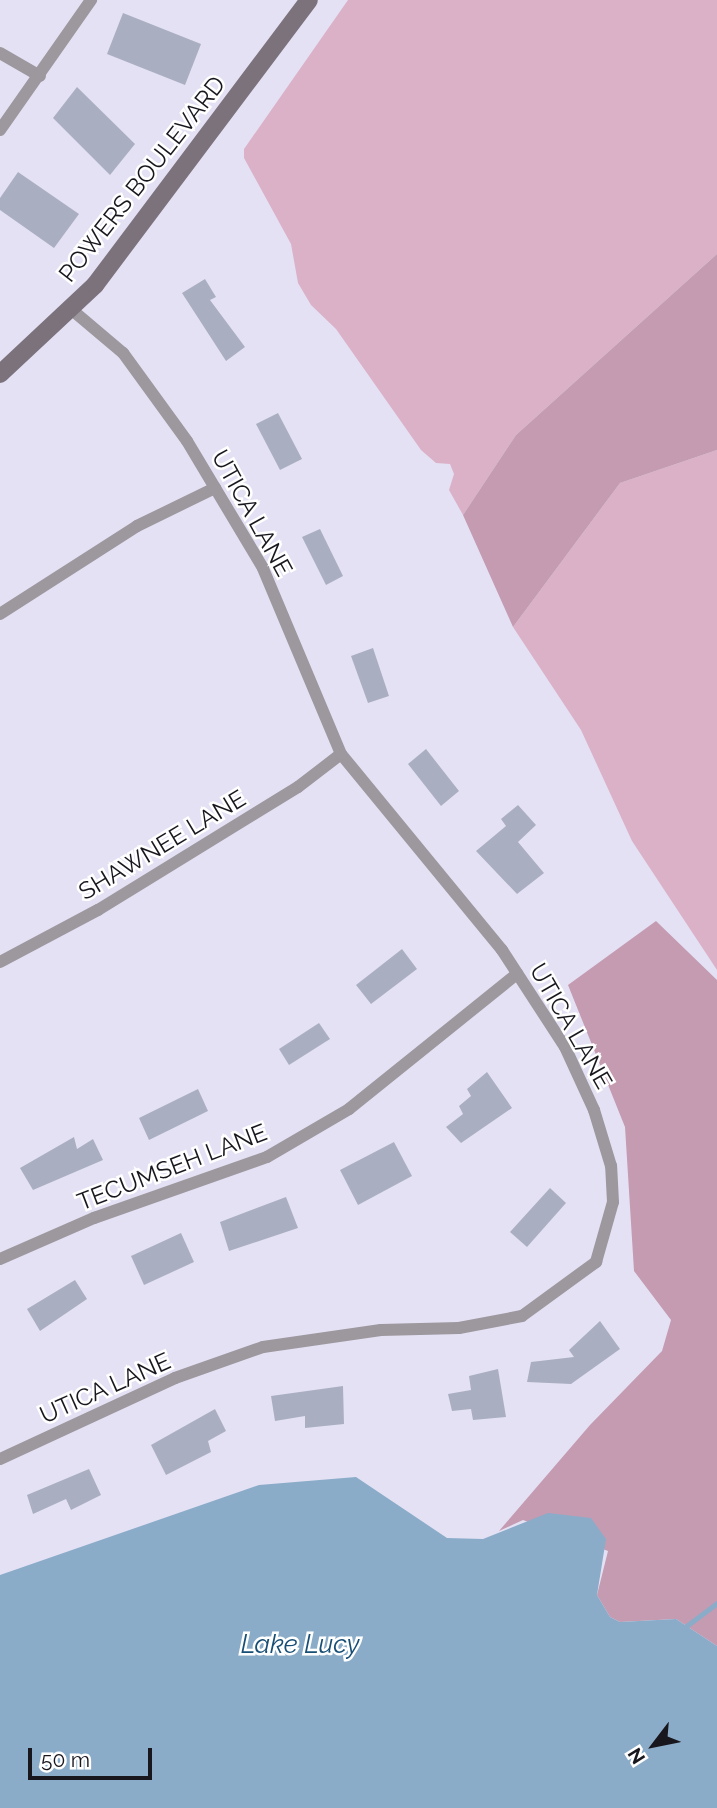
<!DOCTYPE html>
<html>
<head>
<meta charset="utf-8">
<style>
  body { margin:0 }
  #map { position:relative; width:717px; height:1808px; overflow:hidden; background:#e5e1f4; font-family:Raleway,sans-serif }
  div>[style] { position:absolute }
  .green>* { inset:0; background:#dab1c6 }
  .forest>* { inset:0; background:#c49bb1 }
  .water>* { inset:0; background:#8aacc9 }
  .stream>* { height:5px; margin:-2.5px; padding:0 2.5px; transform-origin:2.5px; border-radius:2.5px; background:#8aacc9 }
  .building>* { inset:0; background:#a9afc1 }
  .street>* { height:12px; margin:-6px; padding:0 6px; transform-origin:6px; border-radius:6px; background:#9d979e }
  .secondary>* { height:18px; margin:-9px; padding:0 9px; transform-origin:9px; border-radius:9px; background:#7b727c }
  span { translate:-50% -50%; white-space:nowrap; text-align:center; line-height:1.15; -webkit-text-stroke:5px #fff; paint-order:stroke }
  .street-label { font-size:24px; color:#19171e }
  .water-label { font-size:26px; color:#174e75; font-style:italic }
  .north { position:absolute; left:619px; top:1710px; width:70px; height:70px; -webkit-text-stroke:5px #fff; paint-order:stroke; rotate:238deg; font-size:19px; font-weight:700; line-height:28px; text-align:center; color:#19171e }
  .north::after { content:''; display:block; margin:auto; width:24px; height:32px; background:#19171e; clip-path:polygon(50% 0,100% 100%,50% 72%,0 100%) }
  .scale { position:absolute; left:28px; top:1748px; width:124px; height:32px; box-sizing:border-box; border:4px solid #19171e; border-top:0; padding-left:9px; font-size:21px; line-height:24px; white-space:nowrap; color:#19171e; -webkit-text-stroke:5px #fff; paint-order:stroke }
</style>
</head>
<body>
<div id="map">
  <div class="green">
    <i style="clip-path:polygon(348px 0,717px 0,717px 254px,516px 435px,463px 515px,449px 490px,454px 474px,450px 464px,436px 463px,421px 450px,336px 329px,311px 305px,298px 283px,291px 244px,244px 158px,244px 149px)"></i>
    <i style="clip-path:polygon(717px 450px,717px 970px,632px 841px,581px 730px,513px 627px,620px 483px)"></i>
  </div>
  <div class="forest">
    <i style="clip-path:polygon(717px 254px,717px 450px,620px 483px,513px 627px,463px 515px,516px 435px)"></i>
    <i style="clip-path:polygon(656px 921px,717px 980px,717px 1646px,676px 1619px,620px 1622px,610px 1617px,597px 1595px,608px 1551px,523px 1520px,499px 1531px,590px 1425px,662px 1351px,671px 1320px,634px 1271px,625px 1127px,568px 985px)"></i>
  </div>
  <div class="water">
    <i style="clip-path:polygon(356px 1477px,447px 1538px,483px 1539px,548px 1513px,591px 1518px,606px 1539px,597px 1595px,610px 1617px,620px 1622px,676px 1619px,717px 1646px,717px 1808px,0 1808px,0 1575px,259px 1485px)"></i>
  </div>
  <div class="stream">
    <i style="left:681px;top:1630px;width:45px;rotate:-36.9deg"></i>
  </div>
  <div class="building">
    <i style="clip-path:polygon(123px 13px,201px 44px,185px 85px,107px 54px)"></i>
    <i style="clip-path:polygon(77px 87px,135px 144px,110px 175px,53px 118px)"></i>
    <i style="clip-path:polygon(18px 172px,79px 214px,54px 248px,0 210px,0 198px)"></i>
    <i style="clip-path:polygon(205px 279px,216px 297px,210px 300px,245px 347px,226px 361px,182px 293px)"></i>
    <i style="clip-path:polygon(278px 413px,302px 459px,280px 470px,256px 424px)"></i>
    <i style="clip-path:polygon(320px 529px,343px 576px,326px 585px,302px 537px)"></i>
    <i style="clip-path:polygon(373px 648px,389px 696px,368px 703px,351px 656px)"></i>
    <i style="clip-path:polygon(426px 749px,459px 791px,441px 806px,408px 764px)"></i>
    <i style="clip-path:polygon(518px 805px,536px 825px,518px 842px,544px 873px,517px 894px,476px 851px,506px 826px,501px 819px)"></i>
    <i style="clip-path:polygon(402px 949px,417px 969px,371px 1004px,356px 985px)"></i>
    <i style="clip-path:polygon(319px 1023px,330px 1039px,289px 1065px,279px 1049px)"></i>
    <i style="clip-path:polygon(487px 1072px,512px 1108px,461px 1143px,446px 1127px,463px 1114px,459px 1106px,471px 1096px,467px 1089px)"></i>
    <i style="clip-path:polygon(198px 1089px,208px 1111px,149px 1140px,139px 1118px)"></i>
    <i style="clip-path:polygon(74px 1137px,77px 1149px,93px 1139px,103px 1160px,33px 1190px,20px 1168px)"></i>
    <i style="clip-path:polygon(394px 1142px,412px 1176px,358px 1205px,340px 1170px)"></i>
    <i style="clip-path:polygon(550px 1188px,566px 1203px,527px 1247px,510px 1232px)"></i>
    <i style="clip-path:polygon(286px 1197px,298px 1228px,229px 1251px,220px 1222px)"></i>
    <i style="clip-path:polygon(181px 1233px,194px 1262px,144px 1285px,131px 1256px)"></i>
    <i style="clip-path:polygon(75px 1280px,87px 1299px,40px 1331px,27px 1309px)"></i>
    <i style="clip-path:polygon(600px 1321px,620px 1349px,571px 1384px,527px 1382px,531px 1362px,574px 1357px,569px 1350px)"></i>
    <i style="clip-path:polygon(498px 1369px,506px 1417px,473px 1420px,471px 1409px,452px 1411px,448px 1394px,471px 1390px,469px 1376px)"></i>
    <i style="clip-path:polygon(343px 1386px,344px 1424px,305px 1428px,305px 1416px,275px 1421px,271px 1396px)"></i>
    <i style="clip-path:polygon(215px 1409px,226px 1431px,208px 1441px,211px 1452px,166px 1475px,151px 1445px)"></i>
    <i style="clip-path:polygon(89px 1469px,101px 1495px,71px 1510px,66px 1499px,33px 1514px,27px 1495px)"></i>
  </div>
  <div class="street">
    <i style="left:0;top:53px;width:46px;rotate:29.9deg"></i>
    <i style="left:0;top:130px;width:159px;rotate:-55deg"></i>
    <i style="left:0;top:614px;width:163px;rotate:-32.7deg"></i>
    <i style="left:137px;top:526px;width:87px;rotate:-26deg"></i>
    <i style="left:0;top:962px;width:111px;rotate:-28deg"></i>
    <i style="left:98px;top:910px;width:235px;rotate:-31.6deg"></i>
    <i style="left:298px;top:787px;width:54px;rotate:-37.5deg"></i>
    <i style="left:0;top:1259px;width:103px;rotate:-23.6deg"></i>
    <i style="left:94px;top:1218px;width:183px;rotate:-19.4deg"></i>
    <i style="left:267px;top:1157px;width:95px;rotate:-30.3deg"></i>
    <i style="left:349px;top:1109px;width:216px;rotate:-38.8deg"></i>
    <i style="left:0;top:1459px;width:193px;rotate:-24.8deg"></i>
    <i style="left:175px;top:1378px;width:93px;rotate:-19.4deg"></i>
    <i style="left:263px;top:1347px;width:119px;rotate:-8.2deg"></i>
    <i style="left:381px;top:1330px;width:78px;rotate:-1.5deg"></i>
    <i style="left:459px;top:1328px;width:64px;rotate:-10.8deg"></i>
    <i style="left:522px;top:1316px;width:92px;rotate:-36.1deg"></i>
    <i style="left:596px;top:1262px;width:62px;rotate:-74.2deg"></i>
    <i style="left:613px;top:1202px;width:36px;rotate:-93deg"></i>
    <i style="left:611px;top:1166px;width:59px;rotate:-106.9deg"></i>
    <i style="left:594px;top:1110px;width:69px;rotate:-114.7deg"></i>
    <i style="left:565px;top:1047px;width:116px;rotate:-123deg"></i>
    <i style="left:502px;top:950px;width:254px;rotate:-129.4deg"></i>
    <i style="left:341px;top:754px;width:202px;rotate:-112.8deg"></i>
    <i style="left:263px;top:568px;width:148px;rotate:-120.9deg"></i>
    <i style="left:187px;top:441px;width:109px;rotate:-126deg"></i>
    <i style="left:123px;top:353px;width:68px;rotate:-139.8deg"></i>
  </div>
  <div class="secondary">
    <i style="left:0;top:374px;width:130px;rotate:-43.1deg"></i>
    <i style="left:95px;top:285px;width:356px;rotate:-53.1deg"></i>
  </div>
  <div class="street-label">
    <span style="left:142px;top:179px;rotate:-52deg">POWERS BOULEVARD</span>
    <span style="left:252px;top:513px;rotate:61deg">UTICA LANE</span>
    <span style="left:162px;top:845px;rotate:-31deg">SHAWNEE LANE</span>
    <span style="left:571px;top:1026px;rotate:60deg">UTICA LANE</span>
    <span style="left:172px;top:1167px;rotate:-21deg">TECUMSEH LANE</span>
    <span style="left:105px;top:1388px;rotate:-24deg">UTICA LANE</span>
  </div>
  <div class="water-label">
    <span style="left:300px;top:1645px">Lake Lucy</span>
  </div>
  <div class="north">N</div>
  <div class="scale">50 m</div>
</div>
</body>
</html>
